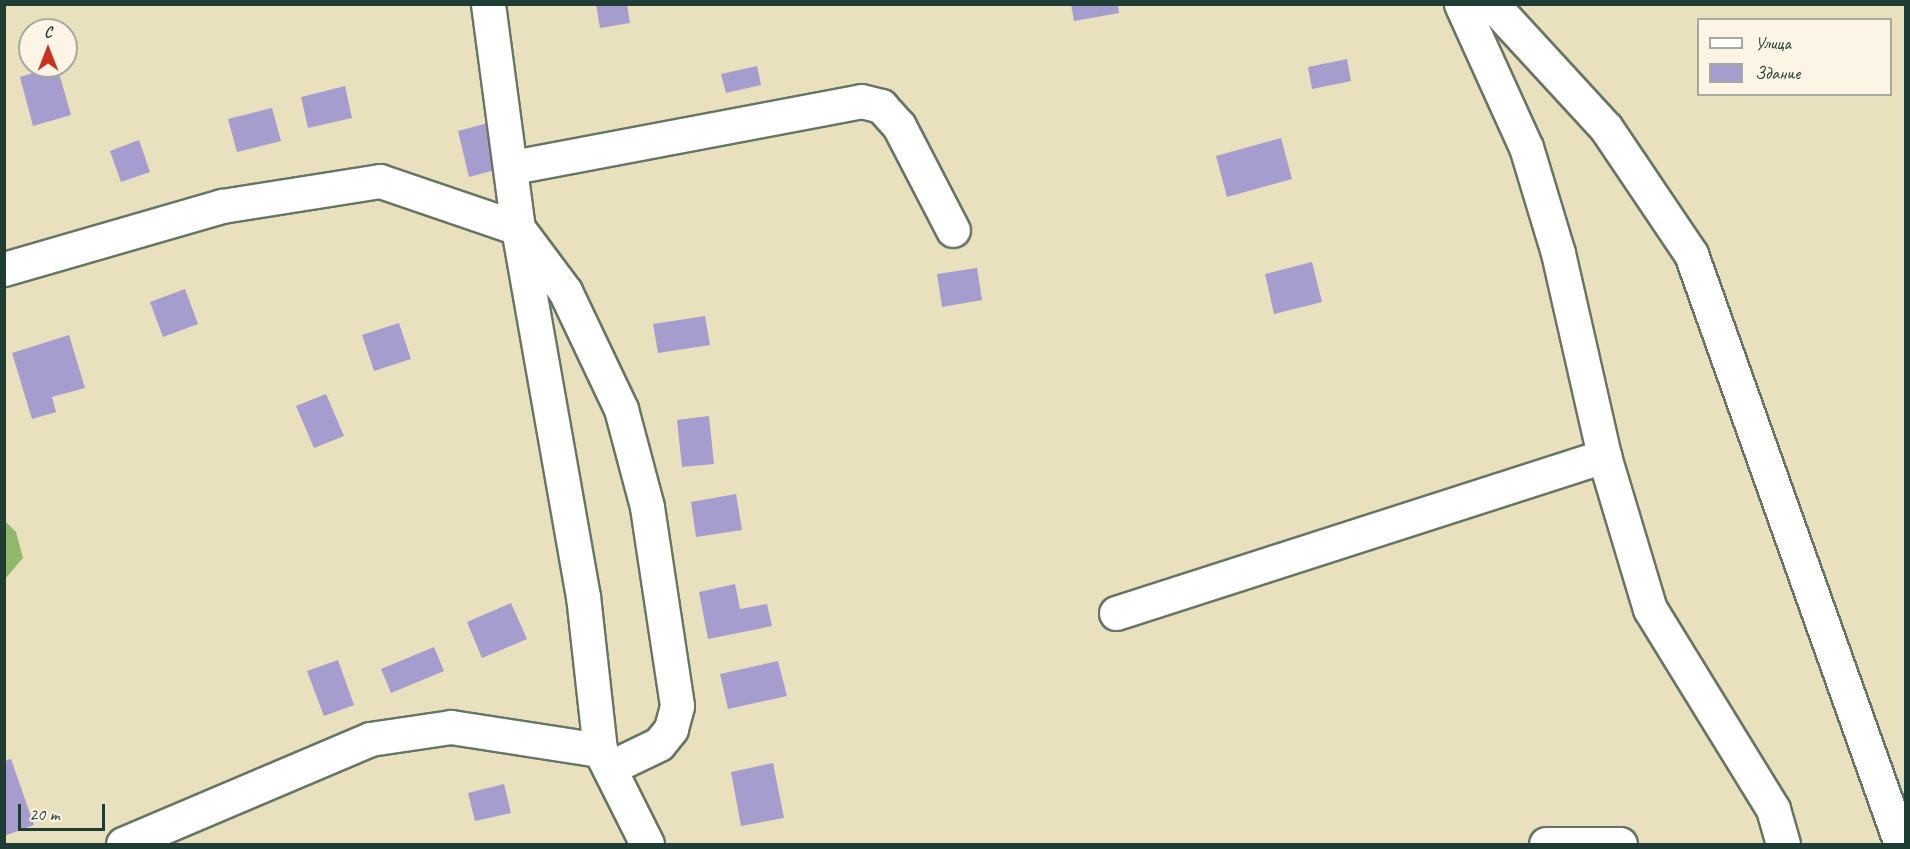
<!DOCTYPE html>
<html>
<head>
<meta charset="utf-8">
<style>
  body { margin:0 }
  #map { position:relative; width:1910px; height:849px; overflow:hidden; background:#e9e1be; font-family:Caveat,sans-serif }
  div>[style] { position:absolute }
  .forest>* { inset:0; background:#92b86e }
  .building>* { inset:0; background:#a49dce }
  .roads { filter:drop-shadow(2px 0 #667664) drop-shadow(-2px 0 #667664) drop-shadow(0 2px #667664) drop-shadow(0 -2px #667664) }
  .minor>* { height:33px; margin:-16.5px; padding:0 16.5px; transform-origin:16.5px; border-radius:16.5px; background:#fff }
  span { translate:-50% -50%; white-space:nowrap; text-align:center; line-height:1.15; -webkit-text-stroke:5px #fcf5e5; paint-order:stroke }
  .frame { position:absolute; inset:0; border:6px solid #1f3d34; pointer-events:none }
  .legend { position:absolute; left:1697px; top:18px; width:195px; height:78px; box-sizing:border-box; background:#fcf5e5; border:2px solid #a4ab9e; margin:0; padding:8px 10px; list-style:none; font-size:18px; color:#1f3d34 }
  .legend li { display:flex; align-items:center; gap:12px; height:30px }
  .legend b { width:30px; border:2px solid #a4ab9e }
  .north { position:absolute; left:18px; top:18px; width:60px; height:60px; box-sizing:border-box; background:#fcf5e5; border:2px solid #a4ab9e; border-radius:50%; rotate:0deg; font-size:16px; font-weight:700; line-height:24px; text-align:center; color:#1f3d34 }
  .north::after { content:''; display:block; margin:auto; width:21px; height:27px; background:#c8321e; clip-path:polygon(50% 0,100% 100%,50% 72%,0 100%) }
  .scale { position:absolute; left:18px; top:804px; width:87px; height:27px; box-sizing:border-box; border:3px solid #1f3d34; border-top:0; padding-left:8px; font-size:18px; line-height:21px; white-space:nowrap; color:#1f3d34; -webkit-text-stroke:4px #fcf5e5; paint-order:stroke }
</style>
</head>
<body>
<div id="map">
  <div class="forest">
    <i style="clip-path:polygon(5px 521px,16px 532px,23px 558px,5px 579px)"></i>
  </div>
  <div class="building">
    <i style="clip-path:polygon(596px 4px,627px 4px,630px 23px,600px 28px)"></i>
    <i style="clip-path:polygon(1071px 4px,1118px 4px,1119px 13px,1074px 21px)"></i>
    <i style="clip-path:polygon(1347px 59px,1351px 81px,1312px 89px,1308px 67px)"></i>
    <i style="clip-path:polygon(57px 66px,71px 115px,33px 126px,20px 77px)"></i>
    <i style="clip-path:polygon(757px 66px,761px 85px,726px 93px,721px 74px)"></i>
    <i style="clip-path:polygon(345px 86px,352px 118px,308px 128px,301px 97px)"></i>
    <i style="clip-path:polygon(272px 108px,281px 141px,237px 152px,228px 119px)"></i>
    <i style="clip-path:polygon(488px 123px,499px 169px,469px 177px,458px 131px)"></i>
    <i style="clip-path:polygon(1281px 138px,1292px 179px,1227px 197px,1216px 156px)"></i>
    <i style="clip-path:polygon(139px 140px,150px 172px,121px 182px,110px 151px)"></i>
    <i style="clip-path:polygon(1312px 262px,1322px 302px,1274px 314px,1265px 274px)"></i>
    <i style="clip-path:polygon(977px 268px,982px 300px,942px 307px,937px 274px)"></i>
    <i style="clip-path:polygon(185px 289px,198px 324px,163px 337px,150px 302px)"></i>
    <i style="clip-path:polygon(705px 316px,710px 345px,658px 353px,653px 324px)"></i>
    <i style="clip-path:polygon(399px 323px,411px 359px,374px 371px,362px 335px)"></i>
    <i style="clip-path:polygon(69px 335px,85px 388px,52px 397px,56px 412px,32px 419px,12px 353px)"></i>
    <i style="clip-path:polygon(326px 394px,344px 436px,314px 448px,296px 406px)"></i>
    <i style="clip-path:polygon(709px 416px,714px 464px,682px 467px,677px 420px)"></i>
    <i style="clip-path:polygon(736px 494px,742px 530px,696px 537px,691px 502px)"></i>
    <i style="clip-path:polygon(735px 584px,740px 609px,767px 604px,772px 626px,708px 639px,699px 592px)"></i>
    <i style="clip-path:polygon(511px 603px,527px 639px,482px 658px,467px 622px)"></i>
    <i style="clip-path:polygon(434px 647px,444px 671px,391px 693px,381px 669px)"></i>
    <i style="clip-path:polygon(338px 660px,354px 705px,324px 716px,307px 671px)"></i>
    <i style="clip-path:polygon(778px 661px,787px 696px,728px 709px,720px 674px)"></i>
    <i style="clip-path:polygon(11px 759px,34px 825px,4px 836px,4px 761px)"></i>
    <i style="clip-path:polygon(773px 763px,784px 818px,741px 826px,731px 772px)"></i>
    <i style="clip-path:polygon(504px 784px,511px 813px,475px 821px,468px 793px)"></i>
  </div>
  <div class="roads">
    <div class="minor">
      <i style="left:488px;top:4px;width:226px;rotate:82.4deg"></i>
      <i style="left:518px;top:228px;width:374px;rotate:80deg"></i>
      <i style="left:583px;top:596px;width:155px;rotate:83.7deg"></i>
      <i style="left:600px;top:750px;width:105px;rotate:63.4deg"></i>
      <i style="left:1461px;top:4px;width:157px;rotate:65.6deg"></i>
      <i style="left:1526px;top:147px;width:111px;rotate:73.2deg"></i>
      <i style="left:1558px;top:253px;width:208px;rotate:77.2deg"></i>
      <i style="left:1604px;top:456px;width:160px;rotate:73.3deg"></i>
      <i style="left:1650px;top:609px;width:235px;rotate:58.4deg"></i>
      <i style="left:1773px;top:809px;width:36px;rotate:74deg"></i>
      <i style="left:1492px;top:4px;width:168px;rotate:47.4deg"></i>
      <i style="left:1606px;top:128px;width:152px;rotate:56deg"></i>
      <i style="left:1691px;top:254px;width:626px;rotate:70.41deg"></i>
      <i style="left:513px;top:167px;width:354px;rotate:-10.7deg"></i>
      <i style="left:861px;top:101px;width:21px;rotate:14deg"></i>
      <i style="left:881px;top:106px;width:27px;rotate:48deg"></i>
      <i style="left:899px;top:126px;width:117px;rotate:62.6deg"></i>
      <i style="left:4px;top:269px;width:227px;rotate:-16.1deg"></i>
      <i style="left:222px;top:206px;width:160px;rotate:-9deg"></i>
      <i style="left:380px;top:181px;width:146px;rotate:18.8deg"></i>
      <i style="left:518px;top:228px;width:79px;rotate:53.3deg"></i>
      <i style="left:565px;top:291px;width:131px;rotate:64.6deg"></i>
      <i style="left:621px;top:409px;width:101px;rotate:75.1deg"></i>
      <i style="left:647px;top:507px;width:201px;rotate:81.4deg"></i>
      <i style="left:677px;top:706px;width:24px;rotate:105deg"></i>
      <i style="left:671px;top:729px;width:19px;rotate:129deg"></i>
      <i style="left:659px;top:744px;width:55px;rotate:154.4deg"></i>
      <i style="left:1116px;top:613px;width:513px;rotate:-17.83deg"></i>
      <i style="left:123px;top:844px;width:268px;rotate:-23deg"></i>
      <i style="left:370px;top:739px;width:82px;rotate:-8.4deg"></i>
      <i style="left:451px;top:727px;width:151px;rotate:8.8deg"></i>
      <i style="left:1546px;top:844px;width:74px"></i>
    </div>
  </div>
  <div class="frame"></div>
  <ul class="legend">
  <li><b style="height:8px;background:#fff"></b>Улица</li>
  <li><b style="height:16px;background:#a49dce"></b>Здание</li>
  </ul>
  <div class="north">С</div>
  <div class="scale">20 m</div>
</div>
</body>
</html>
